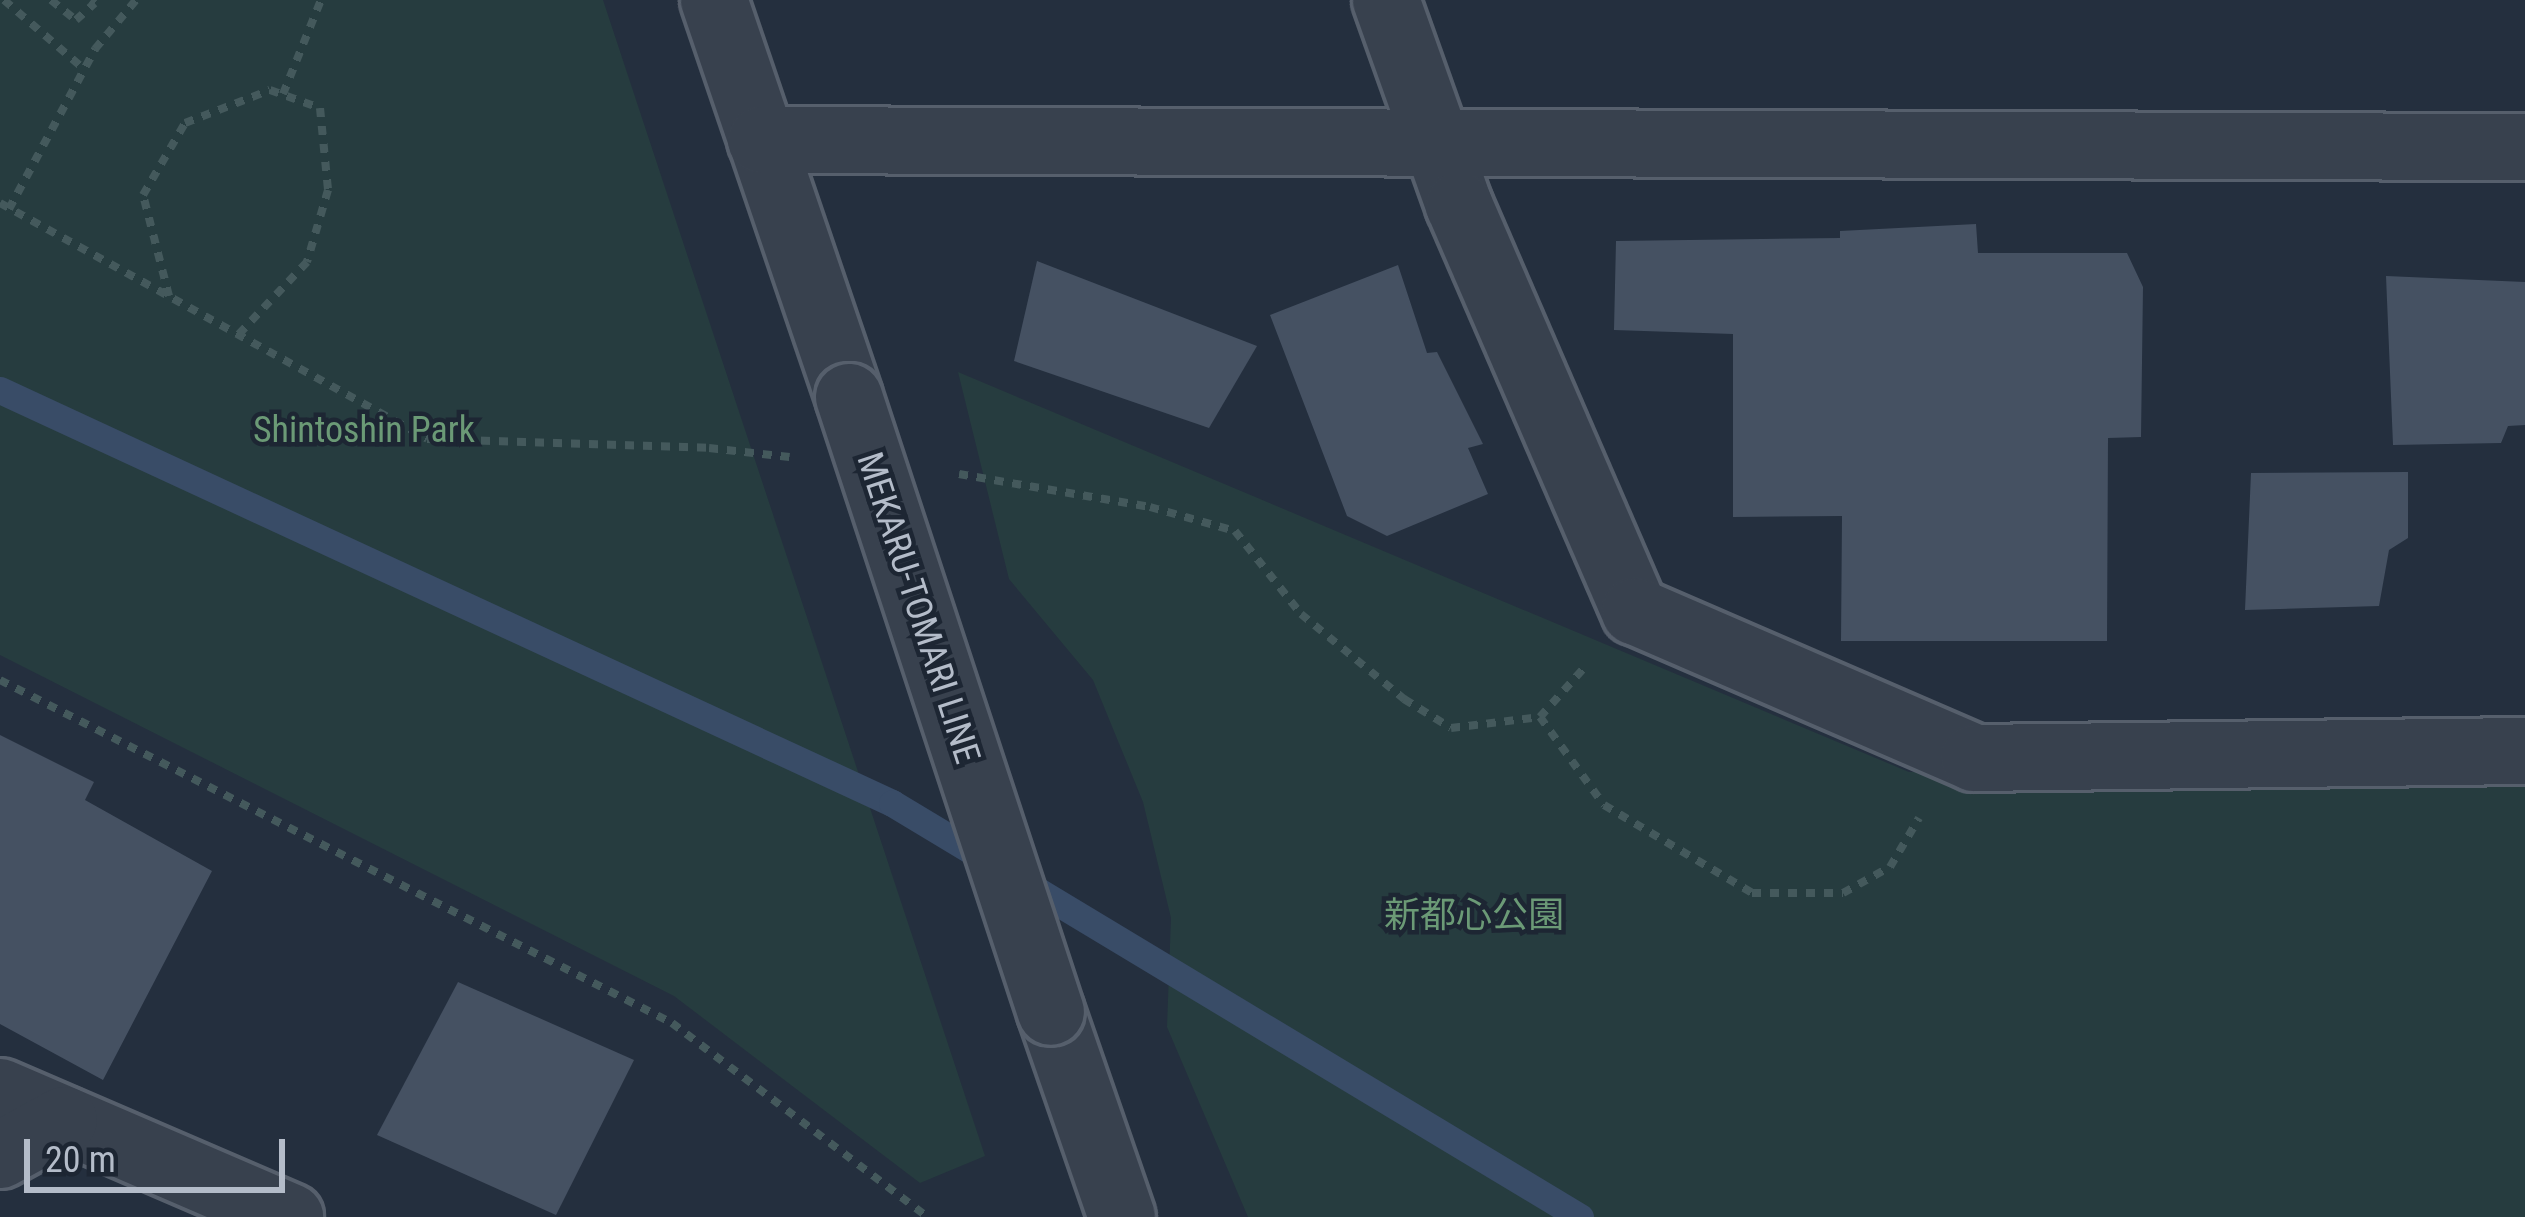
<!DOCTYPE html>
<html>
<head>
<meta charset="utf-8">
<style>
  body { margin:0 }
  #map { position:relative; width:2525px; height:1217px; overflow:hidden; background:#242f3e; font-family:"Roboto Condensed","Noto Sans JP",sans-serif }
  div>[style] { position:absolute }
  .green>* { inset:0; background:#263c3f }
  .stream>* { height:27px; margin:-13.5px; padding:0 13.5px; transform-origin:13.5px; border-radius:13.5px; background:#394c67 }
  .building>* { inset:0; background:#455162 }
  .path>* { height:8px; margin-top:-4px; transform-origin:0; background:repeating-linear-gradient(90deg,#44595c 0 9px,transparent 0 18px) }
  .roads { filter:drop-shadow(3px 0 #565f6c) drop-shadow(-3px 0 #565f6c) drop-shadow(0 3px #565f6c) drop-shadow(0 -3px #565f6c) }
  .minor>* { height:66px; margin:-33px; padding:0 33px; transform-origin:33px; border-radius:33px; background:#38414e }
  .bridges { filter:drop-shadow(3px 0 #565f6c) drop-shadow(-3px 0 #565f6c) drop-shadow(0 3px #565f6c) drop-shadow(0 -3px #565f6c) }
  .minor-bridge>* { height:66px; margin:-33px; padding:0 33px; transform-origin:33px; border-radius:33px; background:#38414e }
  span { translate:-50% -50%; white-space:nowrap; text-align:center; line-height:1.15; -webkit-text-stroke:9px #1d2633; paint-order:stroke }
  .park-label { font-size:36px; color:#6b9a76 }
  .street-label { font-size:36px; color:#b4bcc9 }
  .scale { position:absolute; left:24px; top:1139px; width:261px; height:54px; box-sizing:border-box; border:6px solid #b4bcc9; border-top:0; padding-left:15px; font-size:36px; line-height:42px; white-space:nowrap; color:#b4bcc9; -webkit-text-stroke:9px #1d2633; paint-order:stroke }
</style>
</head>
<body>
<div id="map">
  <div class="green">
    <i style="clip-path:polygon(0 0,603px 0,985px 1156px,920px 1183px,674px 996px,0 655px)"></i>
    <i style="clip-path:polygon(958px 372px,1909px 772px,2525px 773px,2525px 1217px,1248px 1217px,1167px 1027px,1171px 918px,1143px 802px,1093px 680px,1009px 579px)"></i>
  </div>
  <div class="stream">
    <i style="left:0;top:390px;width:983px;rotate:24.84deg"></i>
    <i style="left:892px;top:803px;width:803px;rotate:31.04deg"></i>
  </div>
  <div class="building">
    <i style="clip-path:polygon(1976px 224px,1978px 253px,2127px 253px,2143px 287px,2141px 437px,2108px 438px,2107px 641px,1841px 641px,1842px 516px,1733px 517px,1733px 334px,1614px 330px,1616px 241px,1840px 238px,1840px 231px)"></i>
    <i style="clip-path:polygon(1037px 261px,1257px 346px,1209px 428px,1014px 361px)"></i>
    <i style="clip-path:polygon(1398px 265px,1427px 353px,1437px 352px,1483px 444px,1468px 448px,1488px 494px,1387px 536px,1347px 516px,1270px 315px)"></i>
    <i style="clip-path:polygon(2386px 276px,2525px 282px,2525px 425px,2508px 426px,2501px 443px,2393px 445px)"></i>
    <i style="clip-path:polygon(2408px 472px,2408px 538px,2389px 550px,2379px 606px,2245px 610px,2251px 473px)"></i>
    <i style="clip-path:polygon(0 735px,94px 782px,85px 800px,212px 871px,103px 1080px,0 1024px)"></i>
    <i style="clip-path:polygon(458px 982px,634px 1060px,556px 1215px,377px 1135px)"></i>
  </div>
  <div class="path">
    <i style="left:4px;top:0;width:106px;rotate:40.8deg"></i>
    <i style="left:51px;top:0;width:32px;rotate:39deg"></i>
    <i style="left:76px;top:20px;width:25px;rotate:-42deg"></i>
    <i style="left:95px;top:3px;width:5px;rotate:-143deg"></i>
    <i style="left:283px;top:94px;width:101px;rotate:-68deg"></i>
    <i style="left:0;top:203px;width:488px;rotate:28.9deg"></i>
    <i style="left:427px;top:439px;width:282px;rotate:1.8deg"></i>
    <i style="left:709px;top:448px;width:81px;rotate:6.4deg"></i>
    <i style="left:9px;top:209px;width:182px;rotate:-61.7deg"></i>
    <i style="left:95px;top:49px;width:64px;rotate:-50.1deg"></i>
    <i style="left:169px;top:296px;width:104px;rotate:-104.4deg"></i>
    <i style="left:143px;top:195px;width:83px;rotate:-59.7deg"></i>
    <i style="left:185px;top:123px;width:91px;rotate:-21.2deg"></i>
    <i style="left:270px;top:90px;width:53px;rotate:19.8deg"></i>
    <i style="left:320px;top:108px;width:82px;rotate:84.4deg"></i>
    <i style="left:328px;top:190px;width:75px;rotate:106.3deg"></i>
    <i style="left:307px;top:262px;width:100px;rotate:133.4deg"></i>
    <i style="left:959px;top:474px;width:194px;rotate:9.8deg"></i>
    <i style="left:1150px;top:507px;width:88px;rotate:15.8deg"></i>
    <i style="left:1235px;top:531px;width:106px;rotate:51.5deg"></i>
    <i style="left:1301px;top:614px;width:134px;rotate:39.5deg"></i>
    <i style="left:1404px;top:699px;width:55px;rotate:31.7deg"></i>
    <i style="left:1451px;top:728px;width:90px;rotate:-7deg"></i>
    <i style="left:1540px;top:717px;width:109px;rotate:54deg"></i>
    <i style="left:1604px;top:805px;width:172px;rotate:30.7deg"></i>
    <i style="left:1752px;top:893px;width:91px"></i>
    <i style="left:1843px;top:893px;width:54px;rotate:-29deg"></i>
    <i style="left:1890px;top:867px;width:57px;rotate:-59.4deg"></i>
    <i style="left:0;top:680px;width:754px;rotate:27.04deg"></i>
    <i style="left:672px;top:1023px;width:321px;rotate:37.2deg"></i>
    <i style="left:1540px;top:717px;width:64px;rotate:-48.1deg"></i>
  </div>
  <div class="roads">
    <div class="minor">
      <i style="left:714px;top:0;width:419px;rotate:71.2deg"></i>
      <i style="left:1386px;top:0;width:218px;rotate:70.4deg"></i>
      <i style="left:1459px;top:205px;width:443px;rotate:66.6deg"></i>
      <i style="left:1635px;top:611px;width:369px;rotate:23.4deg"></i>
      <i style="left:1974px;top:758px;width:551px;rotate:-0.73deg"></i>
      <i style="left:761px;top:140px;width:1764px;rotate:0.23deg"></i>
      <i style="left:1051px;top:1012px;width:217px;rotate:70.9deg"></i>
      <i style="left:0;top:1092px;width:316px;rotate:23.3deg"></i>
      <i style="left:0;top:1155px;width:73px;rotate:-28.7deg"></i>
    </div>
  </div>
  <div class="bridges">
    <div class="minor-bridge">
      <i style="left:849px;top:397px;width:647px;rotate:71.82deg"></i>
    </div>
  </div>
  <div class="park-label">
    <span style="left:364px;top:431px">Shintoshin Park</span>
    <span style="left:1474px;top:916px">新都心公園</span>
  </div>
  <div class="street-label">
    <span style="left:918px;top:608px;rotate:72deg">MEKARU-TOMARI LINE</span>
  </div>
  <div class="scale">20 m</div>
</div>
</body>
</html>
